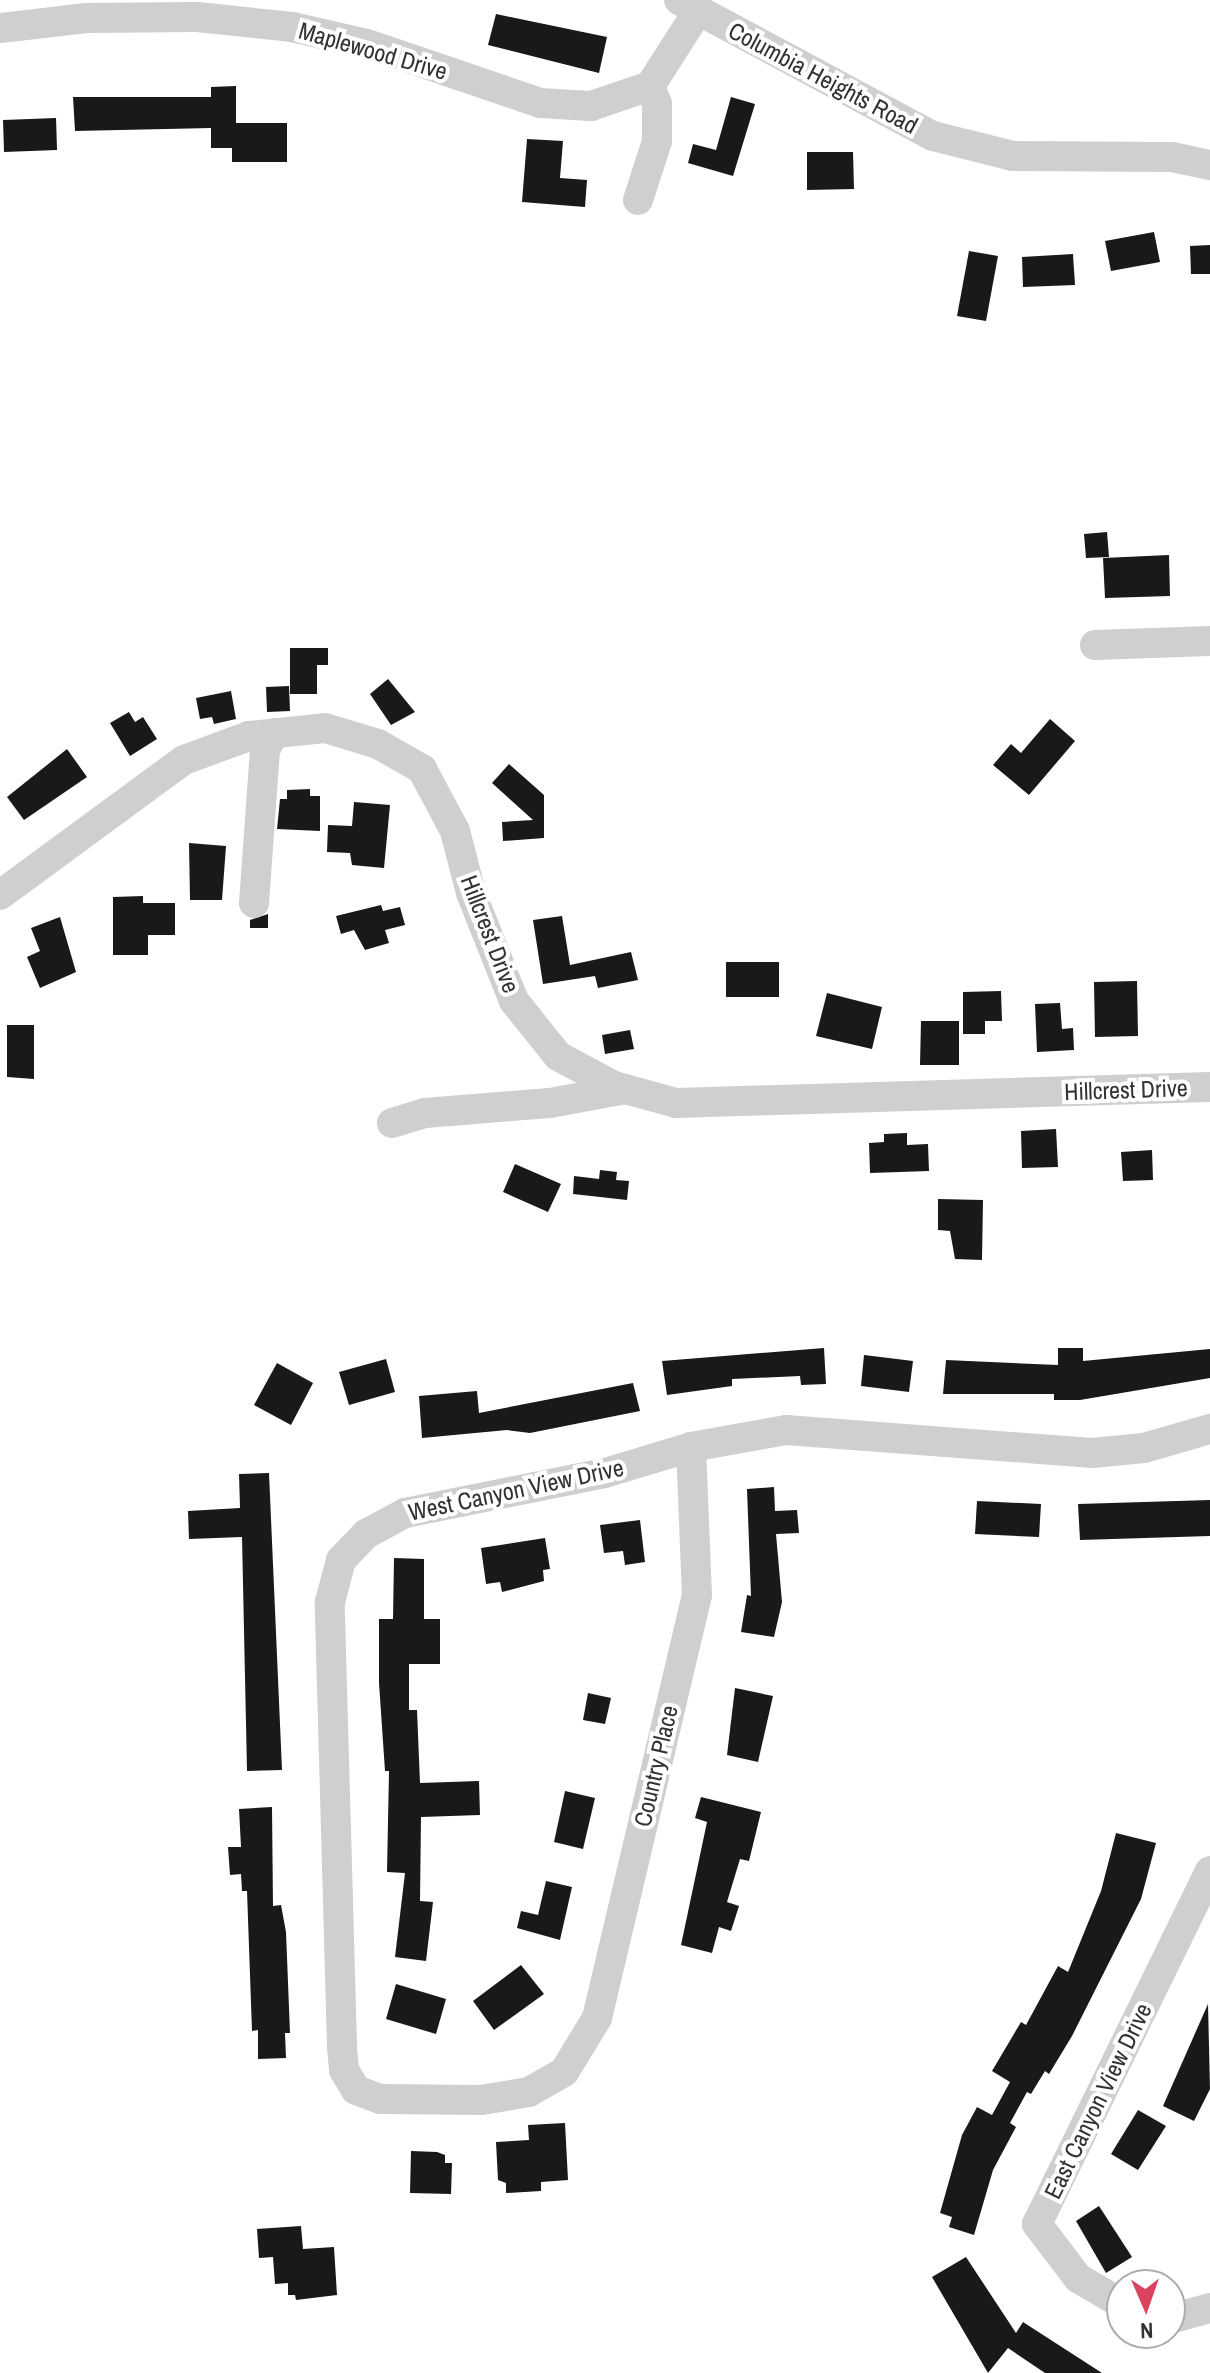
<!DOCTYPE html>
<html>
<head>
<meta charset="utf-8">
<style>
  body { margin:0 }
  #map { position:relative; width:1210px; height:2373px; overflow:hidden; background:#fff; font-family:"Archivo Narrow",sans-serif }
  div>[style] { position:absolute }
  .building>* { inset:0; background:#191919 }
  .minor>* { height:30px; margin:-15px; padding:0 15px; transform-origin:15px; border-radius:15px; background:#cfcfcf }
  span { translate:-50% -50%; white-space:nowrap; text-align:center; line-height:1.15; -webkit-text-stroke:8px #fff; paint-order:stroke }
  .street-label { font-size:24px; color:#323232 }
  .north { position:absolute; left:1106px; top:2269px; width:80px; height:80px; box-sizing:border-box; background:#fff; border:2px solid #adadad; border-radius:50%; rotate:178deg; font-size:22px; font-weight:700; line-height:32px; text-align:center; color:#323232 }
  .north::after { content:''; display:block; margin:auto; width:28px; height:36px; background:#db425d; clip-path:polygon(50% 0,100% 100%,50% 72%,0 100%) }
</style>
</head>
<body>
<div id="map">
  <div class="building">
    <i style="clip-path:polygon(496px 14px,607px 37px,599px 73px,488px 45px)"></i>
    <i style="clip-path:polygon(236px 86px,236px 123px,287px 123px,287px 162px,232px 162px,232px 148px,211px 148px,211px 128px,75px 131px,73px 97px,211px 97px,211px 87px)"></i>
    <i style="clip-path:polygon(731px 97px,755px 104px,733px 176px,688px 163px,693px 144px,716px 150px)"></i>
    <i style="clip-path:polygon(56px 118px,57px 150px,4px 152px,3px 120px)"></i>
    <i style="clip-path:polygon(527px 139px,563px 141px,560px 178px,587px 180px,585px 207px,522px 202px)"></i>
    <i style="clip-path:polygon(807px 152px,853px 152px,854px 189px,807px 190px)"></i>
    <i style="clip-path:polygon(1154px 232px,1160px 262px,1111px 271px,1105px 241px)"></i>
    <i style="clip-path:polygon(1210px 245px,1210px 274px,1191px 274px,1190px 246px)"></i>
    <i style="clip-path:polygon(969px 251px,998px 256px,986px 321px,957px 316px)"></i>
    <i style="clip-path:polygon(1073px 254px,1075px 285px,1023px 287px,1022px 257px)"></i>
    <i style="clip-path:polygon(1107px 532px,1109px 557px,1086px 558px,1084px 534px)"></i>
    <i style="clip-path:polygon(1169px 555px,1170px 596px,1105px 598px,1103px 558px)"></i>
    <i style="clip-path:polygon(290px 648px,328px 648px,328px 665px,317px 665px,317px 694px,290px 694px)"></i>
    <i style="clip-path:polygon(388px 679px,415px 712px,391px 725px,370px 694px)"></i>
    <i style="clip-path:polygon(289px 686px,290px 711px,267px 712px,266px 687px)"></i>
    <i style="clip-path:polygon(231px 691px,236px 719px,214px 724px,212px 717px,200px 719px,196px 698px)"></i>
    <i style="clip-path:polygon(129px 712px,135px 722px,143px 717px,157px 739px,130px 756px,110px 723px)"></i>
    <i style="clip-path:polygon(1050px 719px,1075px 741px,1029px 795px,993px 765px,1011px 744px,1021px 753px)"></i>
    <i style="clip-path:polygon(67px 749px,87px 777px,24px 820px,7px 797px)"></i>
    <i style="clip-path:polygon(509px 764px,544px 795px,544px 838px,503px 841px,502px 822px,533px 820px,492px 783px)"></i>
    <i style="clip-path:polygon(310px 789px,310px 796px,320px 796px,320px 831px,277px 829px,280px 799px,287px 799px,287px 790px)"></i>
    <i style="clip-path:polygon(354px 802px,390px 805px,384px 868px,352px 865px,350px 853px,327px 852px,328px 825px,352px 826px)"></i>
    <i style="clip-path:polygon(189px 843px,226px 846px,222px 900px,190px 900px)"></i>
    <i style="clip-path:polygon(143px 896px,143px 903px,175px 903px,175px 935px,148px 935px,148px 955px,113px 955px,113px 897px)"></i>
    <i style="clip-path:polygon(381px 905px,383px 911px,400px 907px,405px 925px,385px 930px,389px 943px,365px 950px,354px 930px,341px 934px,336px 916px)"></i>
    <i style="clip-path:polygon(268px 914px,268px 928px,250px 928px,250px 920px)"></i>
    <i style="clip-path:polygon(562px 916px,570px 965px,631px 952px,638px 980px,598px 988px,595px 976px,543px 984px,533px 920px)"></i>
    <i style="clip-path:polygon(60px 917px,76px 972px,40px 988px,27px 957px,40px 951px,31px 928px)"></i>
    <i style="clip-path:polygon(726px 962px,779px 962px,779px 997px,726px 997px)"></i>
    <i style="clip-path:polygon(1137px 981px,1138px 1036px,1095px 1037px,1094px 982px)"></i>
    <i style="clip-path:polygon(1001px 991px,1002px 1021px,985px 1021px,985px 1034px,963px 1034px,963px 992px)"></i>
    <i style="clip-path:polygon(827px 993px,882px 1007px,872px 1049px,816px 1036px)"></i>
    <i style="clip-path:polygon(1060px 1003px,1062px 1029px,1073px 1028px,1074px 1050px,1037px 1052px,1035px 1004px)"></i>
    <i style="clip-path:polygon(921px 1021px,959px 1021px,959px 1065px,920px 1065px)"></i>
    <i style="clip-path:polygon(7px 1025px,34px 1025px,34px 1079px,7px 1077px)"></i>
    <i style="clip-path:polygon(630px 1030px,634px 1049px,605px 1054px,602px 1035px)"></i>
    <i style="clip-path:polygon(1056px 1129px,1058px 1167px,1022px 1168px,1021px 1131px)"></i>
    <i style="clip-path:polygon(907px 1133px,907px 1145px,928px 1144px,929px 1171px,870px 1173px,869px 1143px,884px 1142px,884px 1134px)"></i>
    <i style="clip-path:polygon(1152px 1150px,1153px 1180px,1123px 1181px,1121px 1152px)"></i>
    <i style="clip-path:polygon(515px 1164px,561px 1184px,548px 1212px,503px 1192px)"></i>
    <i style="clip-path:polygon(600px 1170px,617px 1172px,616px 1180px,629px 1181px,627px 1200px,573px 1194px,574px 1176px,599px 1179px)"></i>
    <i style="clip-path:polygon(938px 1199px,983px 1200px,982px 1260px,955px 1259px,950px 1231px,938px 1230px)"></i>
    <i style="clip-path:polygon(824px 1348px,826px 1384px,801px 1385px,800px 1376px,732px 1379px,732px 1386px,667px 1395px,662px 1361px)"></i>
    <i style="clip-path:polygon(1058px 1348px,1083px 1348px,1083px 1361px,1210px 1349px,1210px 1378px,1080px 1400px,1054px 1400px,1054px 1394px,943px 1394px,946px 1360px,1058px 1365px)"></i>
    <i style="clip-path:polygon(864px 1355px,913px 1361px,909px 1392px,861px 1386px)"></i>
    <i style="clip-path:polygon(386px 1359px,395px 1392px,349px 1405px,339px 1372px)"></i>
    <i style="clip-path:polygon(277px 1363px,313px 1383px,291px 1425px,254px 1405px)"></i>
    <i style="clip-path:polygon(633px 1383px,640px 1411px,530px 1433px,507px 1430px,422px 1438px,419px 1396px,477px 1391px,479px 1413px)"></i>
    <i style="clip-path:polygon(269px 1473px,282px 1770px,247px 1771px,242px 1537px,189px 1539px,188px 1511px,240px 1508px,239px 1474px)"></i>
    <i style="clip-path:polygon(774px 1487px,775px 1511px,797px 1510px,799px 1533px,776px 1534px,782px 1602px,774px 1637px,741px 1632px,747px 1595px,751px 1596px,747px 1489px)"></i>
    <i style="clip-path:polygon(1210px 1500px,1210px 1536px,1080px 1540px,1078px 1504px)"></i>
    <i style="clip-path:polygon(977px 1501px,1041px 1504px,1039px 1537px,975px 1534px)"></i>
    <i style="clip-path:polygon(640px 1520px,645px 1562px,625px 1565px,623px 1551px,604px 1553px,600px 1525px)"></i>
    <i style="clip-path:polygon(545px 1538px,550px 1569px,543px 1570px,544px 1581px,502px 1592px,500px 1582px,486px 1584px,481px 1548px)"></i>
    <i style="clip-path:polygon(394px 1558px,424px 1559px,424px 1619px,440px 1619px,440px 1664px,409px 1664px,409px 1710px,417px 1710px,420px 1783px,479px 1781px,480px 1815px,421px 1817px,420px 1901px,433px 1902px,426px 1961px,395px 1957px,405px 1873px,387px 1872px,389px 1771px,385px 1771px,379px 1683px,379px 1619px,393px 1619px)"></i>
    <i style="clip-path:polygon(735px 1688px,773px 1696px,758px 1762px,727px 1755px)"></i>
    <i style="clip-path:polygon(588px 1693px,611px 1698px,605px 1724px,583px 1720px)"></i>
    <i style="clip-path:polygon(565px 1791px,595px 1798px,583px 1849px,554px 1842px)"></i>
    <i style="clip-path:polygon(701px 1797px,761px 1812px,749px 1861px,740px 1859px,727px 1902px,739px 1906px,731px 1931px,719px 1927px,712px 1953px,681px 1945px,707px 1822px,695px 1818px)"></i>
    <i style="clip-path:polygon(272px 1807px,273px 1906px,281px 1905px,286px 1932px,290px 2033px,285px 2033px,286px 2058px,258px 2059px,258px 2030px,252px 2031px,247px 1891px,242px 1891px,241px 1874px,230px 1875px,228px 1847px,241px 1847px,239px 1809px)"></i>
    <i style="clip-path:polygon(1116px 1833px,1156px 1843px,1141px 1899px,1072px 2036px,1049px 2074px,1045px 2071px,1031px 2094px,1027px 2092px,1010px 2123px,1016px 2127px,993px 2170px,974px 2235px,949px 2227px,952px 2217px,940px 2213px,962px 2135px,977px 2107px,992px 2115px,1010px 2082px,992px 2071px,1021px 2022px,1026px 2025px,1058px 1966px,1068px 1972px,1101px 1891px)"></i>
    <i style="clip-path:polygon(546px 1881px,572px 1887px,560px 1940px,517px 1928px,521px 1911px,538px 1915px)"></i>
    <i style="clip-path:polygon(521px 1965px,544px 1994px,494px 2030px,473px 2001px)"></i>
    <i style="clip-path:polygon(396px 1984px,446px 1999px,436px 2034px,386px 2019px)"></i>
    <i style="clip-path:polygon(1208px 2004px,1210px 2089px,1194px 2121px,1163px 2106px)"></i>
    <i style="clip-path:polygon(1138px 2110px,1166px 2126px,1138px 2170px,1111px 2154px)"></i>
    <i style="clip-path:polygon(565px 2123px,568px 2180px,541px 2182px,541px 2191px,506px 2193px,506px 2183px,498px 2180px,496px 2142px,529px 2140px,528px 2125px)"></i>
    <i style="clip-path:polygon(411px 2151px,437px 2152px,445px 2155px,445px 2163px,452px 2163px,451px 2194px,410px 2193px)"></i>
    <i style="clip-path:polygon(1099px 2206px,1132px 2257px,1106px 2273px,1076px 2221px)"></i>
    <i style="clip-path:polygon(301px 2226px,303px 2249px,334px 2247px,337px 2295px,296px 2300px,295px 2295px,288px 2295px,288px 2283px,275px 2284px,273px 2257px,259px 2258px,257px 2229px)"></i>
    <i style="clip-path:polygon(966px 2257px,1016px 2333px,1023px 2322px,1102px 2373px,1045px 2373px,1008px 2348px,988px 2373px,932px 2277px)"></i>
  </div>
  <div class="minor">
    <i style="left:679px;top:0;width:288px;rotate:28.2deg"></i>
    <i style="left:933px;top:136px;width:82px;rotate:14deg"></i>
    <i style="left:1013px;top:156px;width:159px;rotate:0.4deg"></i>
    <i style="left:1172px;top:157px;width:39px;rotate:12deg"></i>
    <i style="left:0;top:28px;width:87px;rotate:-6.6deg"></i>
    <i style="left:86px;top:18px;width:111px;rotate:-0.5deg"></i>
    <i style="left:197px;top:17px;width:96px;rotate:6deg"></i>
    <i style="left:292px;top:27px;width:77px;rotate:12.8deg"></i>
    <i style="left:367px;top:44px;width:183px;rotate:18.8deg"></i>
    <i style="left:540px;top:103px;width:51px;rotate:3.4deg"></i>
    <i style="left:591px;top:106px;width:62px;rotate:-18.7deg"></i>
    <i style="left:650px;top:86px;width:89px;rotate:-57.4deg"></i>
    <i style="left:638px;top:200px;width:62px;rotate:-72.1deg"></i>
    <i style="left:657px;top:141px;width:37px;rotate:-90deg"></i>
    <i style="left:657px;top:104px;width:19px;rotate:-111deg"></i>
    <i style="left:1095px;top:645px;width:115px;rotate:-2deg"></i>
    <i style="left:0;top:895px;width:228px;rotate:-36.3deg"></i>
    <i style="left:184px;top:760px;width:69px;rotate:-20.3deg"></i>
    <i style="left:249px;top:736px;width:76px;rotate:-6deg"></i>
    <i style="left:325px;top:728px;width:55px;rotate:16.8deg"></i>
    <i style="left:378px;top:744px;width:51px;rotate:29.6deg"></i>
    <i style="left:422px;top:769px;width:70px;rotate:62deg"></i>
    <i style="left:455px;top:831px;width:64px;rotate:75.5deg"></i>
    <i style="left:471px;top:893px;width:116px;rotate:68.3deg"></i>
    <i style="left:514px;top:1001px;width:70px;rotate:51.3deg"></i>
    <i style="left:558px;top:1056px;width:64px;rotate:28.2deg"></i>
    <i style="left:614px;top:1086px;width:64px;rotate:15.3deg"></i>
    <i style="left:676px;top:1103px;width:534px;rotate:-1.72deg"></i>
    <i style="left:254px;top:903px;width:153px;rotate:-85.9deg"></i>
    <i style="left:265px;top:750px;width:19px;rotate:-62deg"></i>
    <i style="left:392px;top:1123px;width:34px;rotate:-17deg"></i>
    <i style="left:425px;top:1113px;width:125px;rotate:-4.6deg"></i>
    <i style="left:550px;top:1103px;width:77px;rotate:-10.4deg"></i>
    <i style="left:691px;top:1447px;width:148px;rotate:87.7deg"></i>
    <i style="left:697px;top:1595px;width:435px;rotate:103.3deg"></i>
    <i style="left:597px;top:2018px;width:63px;rotate:121.4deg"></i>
    <i style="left:564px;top:2072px;width:40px;rotate:150.3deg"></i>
    <i style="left:529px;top:2092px;width:49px;rotate:170.5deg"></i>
    <i style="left:481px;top:2100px;width:101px;rotate:-179.4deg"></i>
    <i style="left:380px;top:2099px;width:26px;rotate:-159deg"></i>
    <i style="left:356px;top:2090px;width:23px;rotate:-121deg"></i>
    <i style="left:344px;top:2070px;width:25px;rotate:-95deg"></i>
    <i style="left:342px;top:2045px;width:443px;rotate:-91.6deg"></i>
    <i style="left:330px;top:1602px;width:43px;rotate:-75.3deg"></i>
    <i style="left:341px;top:1560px;width:36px;rotate:-46deg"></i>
    <i style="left:366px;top:1534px;width:44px;rotate:-28.3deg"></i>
    <i style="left:405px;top:1513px;width:204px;rotate:-11.3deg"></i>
    <i style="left:605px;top:1473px;width:90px;rotate:-16.8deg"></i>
    <i style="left:691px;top:1447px;width:97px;rotate:-10.1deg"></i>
    <i style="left:786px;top:1430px;width:307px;rotate:4.3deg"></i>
    <i style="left:1092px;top:1453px;width:52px;rotate:-5.5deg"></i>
    <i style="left:1144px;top:1448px;width:69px;rotate:-16.1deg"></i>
    <i style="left:1122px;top:2304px;width:51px;rotate:-149.4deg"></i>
    <i style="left:1078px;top:2278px;width:68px;rotate:-127.2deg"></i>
    <i style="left:1037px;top:2224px;width:393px;rotate:-63.9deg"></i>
    <i style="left:1170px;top:2319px;width:41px;rotate:-15.4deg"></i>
  </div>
  <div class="street-label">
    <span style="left:373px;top:51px;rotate:16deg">Maplewood Drive</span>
    <span style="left:823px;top:78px;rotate:28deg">Columbia Heights Road</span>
    <span style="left:490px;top:934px;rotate:69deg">Hillcrest Drive</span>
    <span style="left:1126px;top:1090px;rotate:-2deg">Hillcrest Drive</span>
    <span style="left:516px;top:1490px;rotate:-12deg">West Canyon View Drive</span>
    <span style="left:656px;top:1766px;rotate:-77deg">Country Place</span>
    <span style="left:1098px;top:2101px;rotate:-64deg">East Canyon View Drive</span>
  </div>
  <div class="north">N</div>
</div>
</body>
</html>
